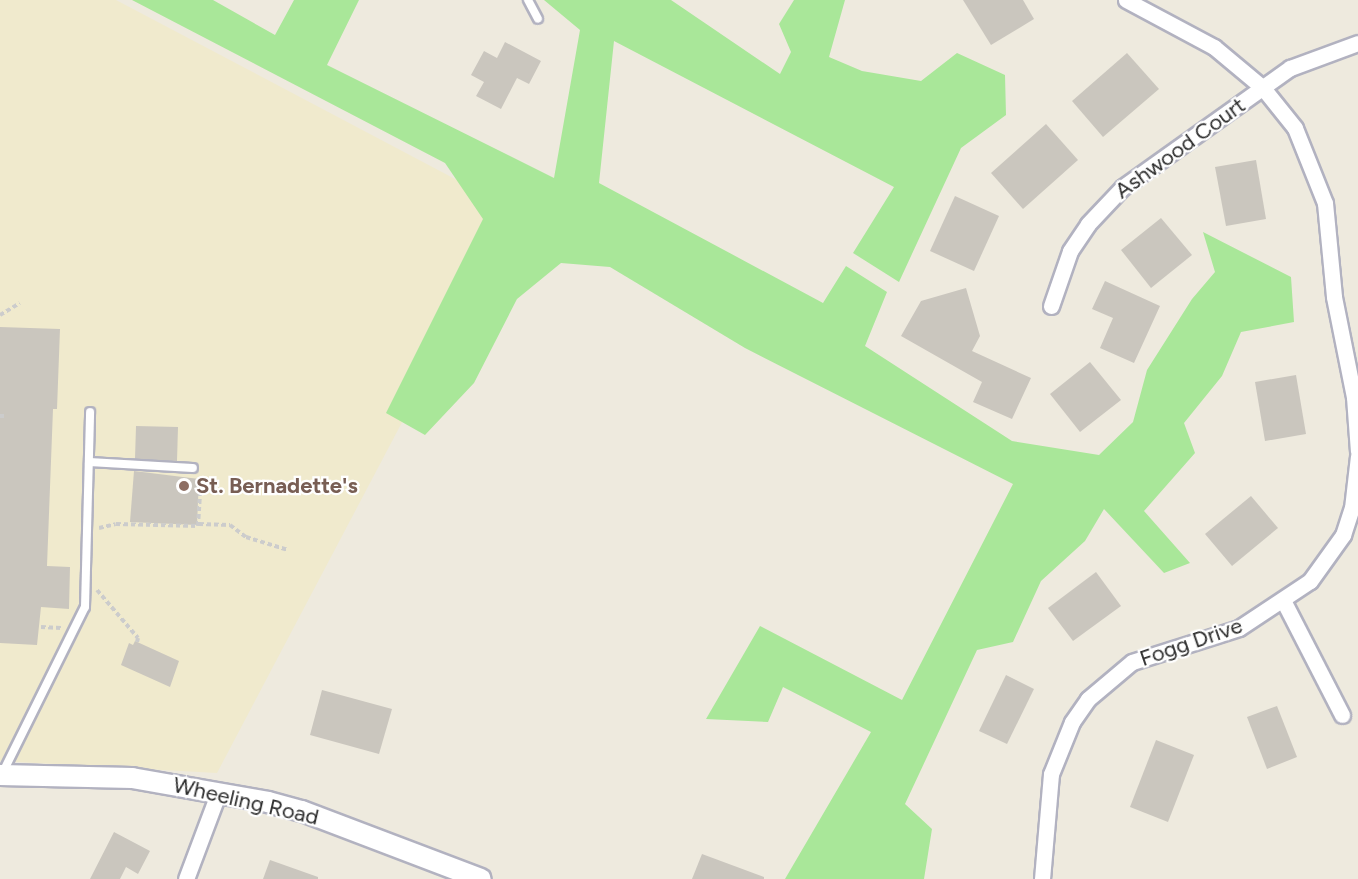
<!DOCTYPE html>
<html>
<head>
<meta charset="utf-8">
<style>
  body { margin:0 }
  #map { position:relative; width:1358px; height:879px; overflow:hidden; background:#eeeade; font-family:Figtree,sans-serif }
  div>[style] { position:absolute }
  .education>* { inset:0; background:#f0eacd }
  .green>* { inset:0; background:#a9e799 }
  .building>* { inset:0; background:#cac6be }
  .path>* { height:4px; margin-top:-2px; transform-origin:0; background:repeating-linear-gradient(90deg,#ccc 0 4.5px,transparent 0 7.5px) }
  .roads { filter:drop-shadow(2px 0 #b2b2c0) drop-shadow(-2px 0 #b2b2c0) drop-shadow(0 2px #b2b2c0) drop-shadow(0 -2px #b2b2c0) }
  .service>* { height:8px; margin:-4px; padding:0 4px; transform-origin:4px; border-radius:4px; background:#fff }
  .minor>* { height:15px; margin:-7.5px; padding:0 7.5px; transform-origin:7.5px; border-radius:7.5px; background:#fff }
  .tertiary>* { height:20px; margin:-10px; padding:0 10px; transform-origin:10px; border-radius:10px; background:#fff }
  .dots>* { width:16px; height:16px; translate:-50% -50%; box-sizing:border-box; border:3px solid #fff; border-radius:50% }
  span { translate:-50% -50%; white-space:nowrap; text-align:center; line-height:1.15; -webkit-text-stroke:4.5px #fff; paint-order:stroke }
  .street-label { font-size:22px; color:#2c2c2c }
  .education-label { font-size:22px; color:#785e54; font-weight:700 }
  .left { translate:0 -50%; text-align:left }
</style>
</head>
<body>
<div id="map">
  <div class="education">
    <i style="clip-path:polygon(0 0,116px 0,514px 210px,217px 773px,0 761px)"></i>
  </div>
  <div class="green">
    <i style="clip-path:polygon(132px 0,213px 0,275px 35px,294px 0,359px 0,327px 65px,554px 178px,580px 30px,544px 0,671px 0,780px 74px,791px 52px,779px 24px,794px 0,845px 0,829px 57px,862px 71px,921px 81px,957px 53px,1005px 75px,1006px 115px,961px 148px,899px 282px,853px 253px,894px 187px,614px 41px,599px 183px,823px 303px,846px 266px,887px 292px,865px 346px,1012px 441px,1099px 455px,1133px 422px,1147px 370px,1192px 299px,1215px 272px,1203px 232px,1291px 277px,1294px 322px,1241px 332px,1222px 376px,1184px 423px,1195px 453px,1144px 511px,1190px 563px,1164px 573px,1104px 509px,1085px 541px,1041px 581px,1013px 642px,977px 650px,905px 804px,932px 829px,924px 879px,785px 879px,871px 732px,783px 687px,768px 722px,706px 719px,760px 626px,902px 700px,1013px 484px,745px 348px,610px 267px,561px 263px,517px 299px,474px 383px,425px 435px,386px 413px,483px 219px,445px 163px)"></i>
  </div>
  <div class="building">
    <i style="clip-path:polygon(963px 0,1023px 0,1034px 19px,991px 45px)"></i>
    <i style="clip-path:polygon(505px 42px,541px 61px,529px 84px,517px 78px,501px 109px,476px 96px,484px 82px,471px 75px,484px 51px,497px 58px)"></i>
    <i style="clip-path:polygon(1127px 53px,1159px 89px,1103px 137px,1072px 101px)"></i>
    <i style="clip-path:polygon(1046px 124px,1078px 160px,1023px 209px,991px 173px)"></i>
    <i style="clip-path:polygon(1256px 160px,1266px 219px,1226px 226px,1215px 167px)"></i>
    <i style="clip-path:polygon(955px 196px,999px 216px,974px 271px,930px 251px)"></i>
    <i style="clip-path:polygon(1161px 218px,1192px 255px,1151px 288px,1121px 250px)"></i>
    <i style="clip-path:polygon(1105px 281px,1160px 306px,1134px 363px,1100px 348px,1113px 318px,1092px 309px)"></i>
    <i style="clip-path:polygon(966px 288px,980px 336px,972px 351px,1031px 378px,1012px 419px,973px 402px,982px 382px,901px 336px,921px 301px)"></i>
    <i style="clip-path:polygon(0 327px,60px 329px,57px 409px,53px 409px,47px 566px,70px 567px,69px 609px,41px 607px,37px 645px,0 643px)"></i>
    <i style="clip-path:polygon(1090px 362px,1121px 400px,1080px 432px,1050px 394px)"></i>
    <i style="clip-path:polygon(1296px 375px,1306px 434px,1265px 441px,1255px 382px)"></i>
    <i style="clip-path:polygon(136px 426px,178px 427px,177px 461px,135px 459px)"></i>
    <i style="clip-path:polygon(134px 471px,199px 479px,197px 525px,130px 522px)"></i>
    <i style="clip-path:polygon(1251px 496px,1278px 528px,1232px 566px,1205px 534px)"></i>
    <i style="clip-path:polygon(1096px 572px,1121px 606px,1073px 641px,1048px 608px)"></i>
    <i style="clip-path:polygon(135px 641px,179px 661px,170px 687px,121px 665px,129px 643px,133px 645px)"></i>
    <i style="clip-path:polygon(1006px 675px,1034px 689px,1007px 744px,979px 731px)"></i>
    <i style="clip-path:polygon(322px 690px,392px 709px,379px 754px,310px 735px)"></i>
    <i style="clip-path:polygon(1277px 706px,1297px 757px,1267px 769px,1247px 717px)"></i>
    <i style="clip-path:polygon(1156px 740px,1194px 755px,1168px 822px,1130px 807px)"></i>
    <i style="clip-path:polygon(114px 832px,150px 851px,138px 874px,126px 867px,120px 879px,90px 879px)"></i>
    <i style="clip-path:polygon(702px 854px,764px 877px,764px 879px,692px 879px)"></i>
    <i style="clip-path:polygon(270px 860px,318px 877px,318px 879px,263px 879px)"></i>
  </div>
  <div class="path">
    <i style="left:0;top:315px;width:23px;rotate:-31deg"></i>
    <i style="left:0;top:416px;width:4px"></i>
    <i style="left:199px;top:524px;width:31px;rotate:2deg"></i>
    <i style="left:230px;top:525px;width:20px;rotate:37deg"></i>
    <i style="left:246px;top:537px;width:44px;rotate:17.2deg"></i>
    <i style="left:99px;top:528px;width:17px;rotate:-13deg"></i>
    <i style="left:116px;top:524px;width:82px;rotate:1.4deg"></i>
    <i style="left:198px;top:526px;width:48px;rotate:-86.4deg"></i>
    <i style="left:97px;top:590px;width:63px;rotate:49.5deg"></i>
    <i style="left:138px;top:638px;width:4px;rotate:104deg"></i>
    <i style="left:41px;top:627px;width:20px;rotate:3deg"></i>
  </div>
  <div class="roads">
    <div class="service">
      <i style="left:528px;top:0;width:21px;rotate:62deg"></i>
      <i style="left:89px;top:462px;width:104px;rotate:3.3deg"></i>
      <i style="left:2px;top:774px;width:186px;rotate:-63.6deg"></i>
      <i style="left:85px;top:607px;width:195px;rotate:-88.5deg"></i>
    </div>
    <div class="minor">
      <i style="left:1126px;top:0;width:100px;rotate:28.1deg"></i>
      <i style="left:1214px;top:47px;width:64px;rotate:39.9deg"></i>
      <i style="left:1263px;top:88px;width:51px;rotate:51.3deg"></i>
      <i style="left:1295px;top:128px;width:81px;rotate:68.2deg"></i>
      <i style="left:1325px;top:203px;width:94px;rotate:84.5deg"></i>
      <i style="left:1334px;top:297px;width:102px;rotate:78.7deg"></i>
      <i style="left:1354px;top:397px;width:54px;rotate:85.8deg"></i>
      <i style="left:1051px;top:306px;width:58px;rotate:-70.9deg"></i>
      <i style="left:1070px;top:251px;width:32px;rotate:-56deg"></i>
      <i style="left:1088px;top:224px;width:51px;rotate:-46.6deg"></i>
      <i style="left:1123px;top:187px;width:205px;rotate:-35.5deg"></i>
      <i style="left:1290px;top:68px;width:72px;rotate:-20.2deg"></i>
      <i style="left:1284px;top:602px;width:127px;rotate:62.8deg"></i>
      <i style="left:186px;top:879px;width:94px;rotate:-69.4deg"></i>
      <i style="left:1042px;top:879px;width:105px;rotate:-85.1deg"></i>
      <i style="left:1051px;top:774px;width:56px;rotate:-68deg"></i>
      <i style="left:1072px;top:722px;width:28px;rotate:-55deg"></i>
      <i style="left:1088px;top:699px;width:57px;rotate:-40.1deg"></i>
      <i style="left:1132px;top:662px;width:112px;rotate:-17.6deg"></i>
      <i style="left:1239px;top:628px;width:85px;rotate:-33.5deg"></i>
      <i style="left:1310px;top:581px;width:57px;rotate:-54.3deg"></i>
      <i style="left:1343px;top:535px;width:28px;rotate:-72deg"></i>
      <i style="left:1352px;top:508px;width:52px;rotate:-83.4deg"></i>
    </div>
    <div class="tertiary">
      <i style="left:0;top:775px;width:132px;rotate:1.3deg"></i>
      <i style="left:132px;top:778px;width:138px;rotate:10deg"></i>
      <i style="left:268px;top:802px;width:35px;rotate:15deg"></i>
      <i style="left:302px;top:811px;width:191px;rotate:20.8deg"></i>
    </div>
  </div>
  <div class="dots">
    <i style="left:184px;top:486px;background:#8d6e63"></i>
  </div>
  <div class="street-label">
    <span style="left:1180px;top:148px;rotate:-36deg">Ashwood Court</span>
    <span style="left:1191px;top:642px;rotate:-19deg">Fogg Drive</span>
    <span style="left:246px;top:801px;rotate:13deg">Wheeling Road</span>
  </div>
  <div class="education-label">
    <span class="left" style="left:196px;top:486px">St. Bernadette's</span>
  </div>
</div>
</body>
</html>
